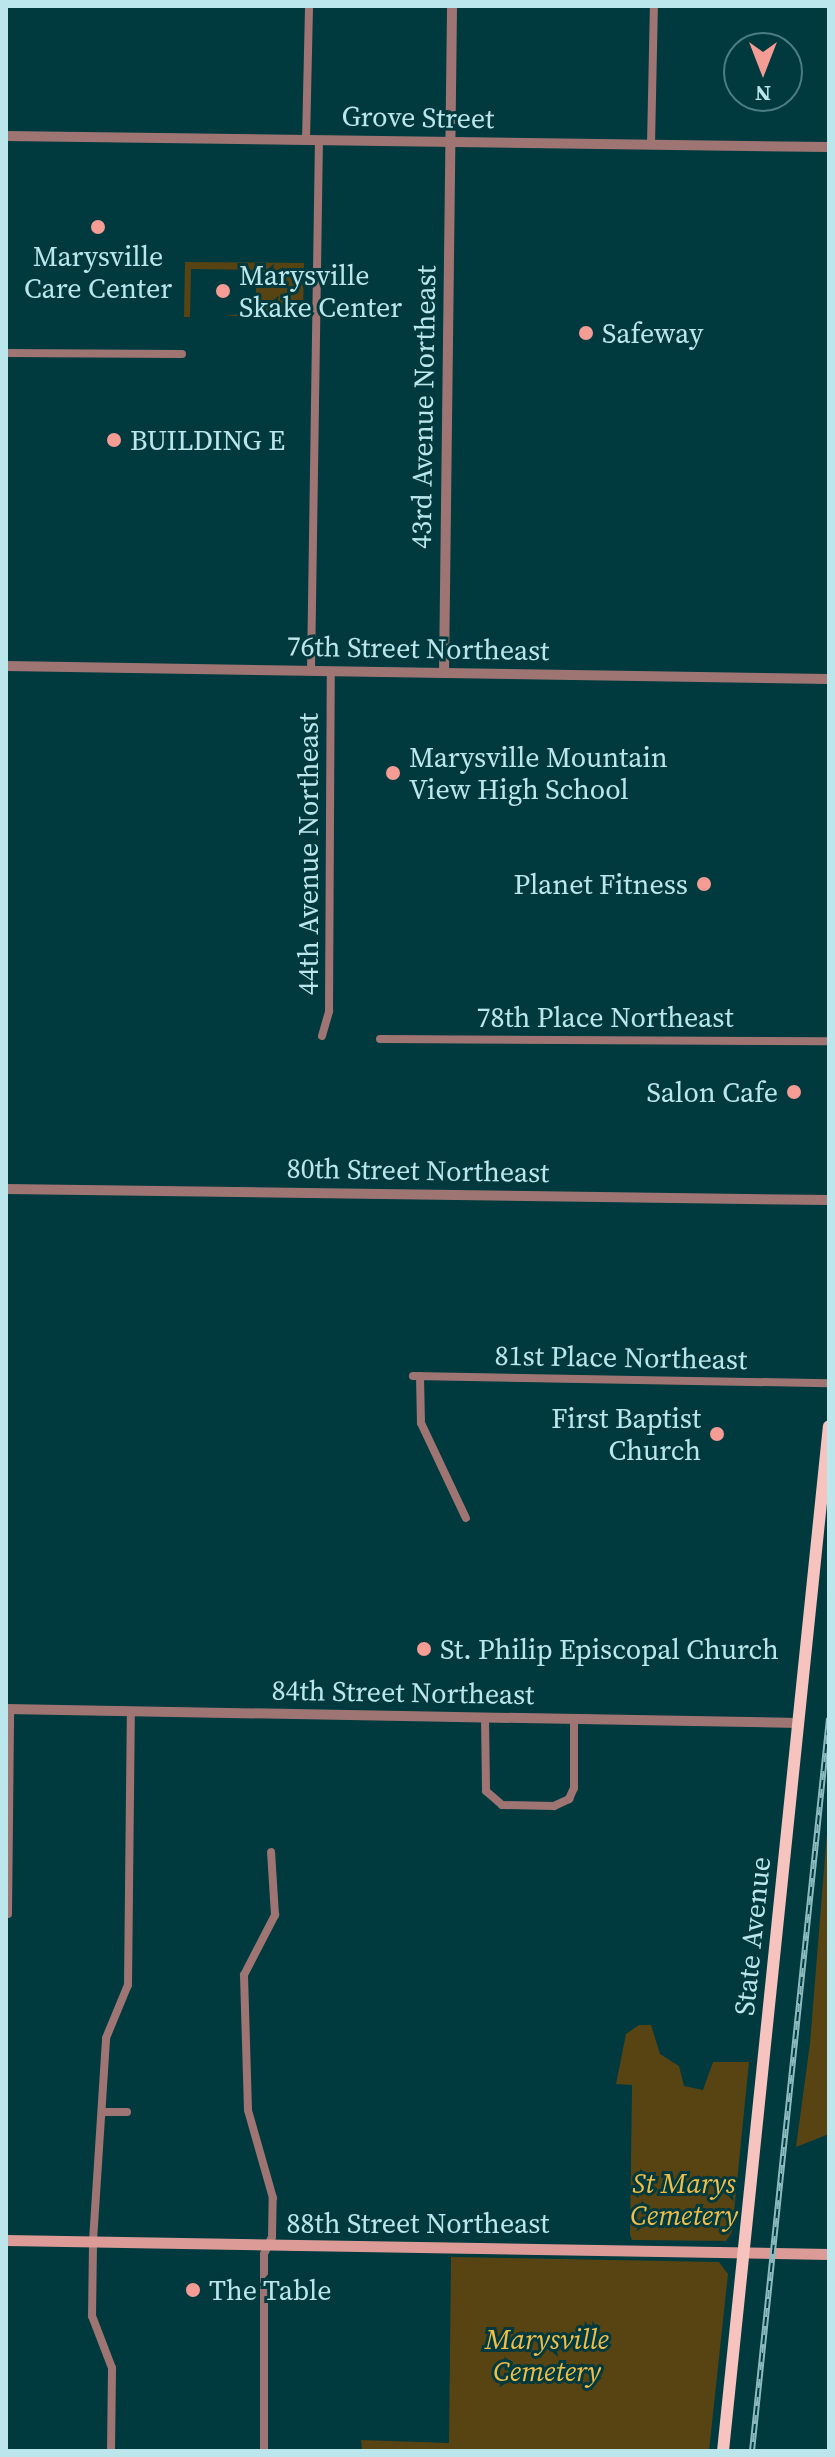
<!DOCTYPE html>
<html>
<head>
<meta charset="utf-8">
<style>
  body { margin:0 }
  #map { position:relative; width:835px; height:2457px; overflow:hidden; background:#00393e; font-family:"Source Serif 4",serif }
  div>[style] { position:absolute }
  .green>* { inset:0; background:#584312 }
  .minor>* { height:8px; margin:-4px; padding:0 4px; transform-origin:4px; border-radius:4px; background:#9e7572 }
  .tertiary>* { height:10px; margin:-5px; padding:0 5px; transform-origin:5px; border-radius:5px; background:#9e7572 }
  .secondary>* { height:11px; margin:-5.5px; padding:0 5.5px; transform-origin:5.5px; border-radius:5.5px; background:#dc9b96 }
  .primary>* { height:12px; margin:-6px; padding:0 6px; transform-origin:6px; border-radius:6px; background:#f6c3bf }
  .rail>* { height:6px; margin-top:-3px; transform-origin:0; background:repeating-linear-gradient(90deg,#00393e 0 9px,#8bbabf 0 18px); box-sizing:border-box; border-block:2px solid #8bbabf }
  .dots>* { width:22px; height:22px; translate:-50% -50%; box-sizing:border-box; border:4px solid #00393e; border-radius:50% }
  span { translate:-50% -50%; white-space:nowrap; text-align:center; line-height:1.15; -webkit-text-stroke:6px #00393e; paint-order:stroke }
  .street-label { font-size:28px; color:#bbe6eb }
  .poi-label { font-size:28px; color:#bbe6eb }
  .left { translate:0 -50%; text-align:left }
  .right { translate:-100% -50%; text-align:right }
  .park-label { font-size:28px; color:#f2bd46; font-style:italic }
  .frame { position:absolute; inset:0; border:8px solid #bbe6eb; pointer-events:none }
  .north { position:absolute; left:723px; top:32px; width:80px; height:80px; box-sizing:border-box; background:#00393e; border:2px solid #4b7e83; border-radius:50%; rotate:180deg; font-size:22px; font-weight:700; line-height:32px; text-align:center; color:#bbe6eb }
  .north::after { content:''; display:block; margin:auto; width:28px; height:36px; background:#f59c95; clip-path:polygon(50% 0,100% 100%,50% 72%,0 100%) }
</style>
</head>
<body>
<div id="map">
  <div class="green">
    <i style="clip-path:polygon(185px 262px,304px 263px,303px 317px,225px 316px,256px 312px,256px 270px,191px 269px,190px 317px,184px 317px)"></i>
    <i style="clip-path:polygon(829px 1807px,829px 2134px,796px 2147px,810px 2043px)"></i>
    <i style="clip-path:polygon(639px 2025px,651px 2025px,660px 2054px,679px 2066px,684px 2086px,703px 2090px,713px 2062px,749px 2062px,732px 2232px,726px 2241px,632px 2240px,630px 2235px,632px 2085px,616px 2084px,626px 2034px)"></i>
    <i style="clip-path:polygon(451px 2257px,719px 2262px,728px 2274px,709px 2451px,362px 2451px,361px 2440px,449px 2443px)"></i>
  </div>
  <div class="minor">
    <i style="left:306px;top:140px;width:134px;rotate:-88.7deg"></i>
    <i style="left:651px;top:145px;width:139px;rotate:-88.8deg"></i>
    <i style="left:6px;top:353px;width:176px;rotate:0.3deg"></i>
    <i style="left:311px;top:670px;width:530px;rotate:-89.14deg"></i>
    <i style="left:322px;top:1036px;width:26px;rotate:-74deg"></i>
    <i style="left:329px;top:1011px;width:340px;rotate:-89.7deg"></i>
    <i style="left:380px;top:1039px;width:449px;rotate:0.3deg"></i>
    <i style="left:413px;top:1376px;width:416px;rotate:1deg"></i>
    <i style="left:420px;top:1376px;width:47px;rotate:88.8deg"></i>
    <i style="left:421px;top:1423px;width:105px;rotate:64.7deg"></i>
    <i style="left:485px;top:1717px;width:74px;rotate:89.2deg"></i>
    <i style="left:486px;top:1791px;width:21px;rotate:41deg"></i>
    <i style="left:502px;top:1805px;width:52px;rotate:1.1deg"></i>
    <i style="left:554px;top:1806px;width:17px;rotate:-25deg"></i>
    <i style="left:569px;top:1799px;width:12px;rotate:-66deg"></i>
    <i style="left:574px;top:1788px;width:69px;rotate:-90deg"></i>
    <i style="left:8px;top:1914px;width:205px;rotate:-89.4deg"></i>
    <i style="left:102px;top:2112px;width:25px"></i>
    <i style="left:111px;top:2451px;width:83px;rotate:-89.3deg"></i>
    <i style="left:112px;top:2368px;width:56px;rotate:-111deg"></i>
    <i style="left:92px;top:2316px;width:75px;rotate:-89.2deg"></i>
    <i style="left:93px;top:2241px;width:203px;rotate:-86.3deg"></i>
    <i style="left:106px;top:2038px;width:57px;rotate:-67.5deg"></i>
    <i style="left:128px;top:1985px;width:274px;rotate:-89.4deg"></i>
    <i style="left:264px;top:2451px;width:197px;rotate:-90deg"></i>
    <i style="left:264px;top:2254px;width:19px;rotate:-65deg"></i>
    <i style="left:272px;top:2237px;width:39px;rotate:-89deg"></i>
    <i style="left:273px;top:2198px;width:91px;rotate:-105.9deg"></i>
    <i style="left:248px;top:2110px;width:135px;rotate:-91.7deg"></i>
    <i style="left:244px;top:1975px;width:68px;rotate:-62.7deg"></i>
    <i style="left:275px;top:1915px;width:63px;rotate:-93.6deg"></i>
  </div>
  <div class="tertiary">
    <i style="left:6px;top:136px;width:823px;rotate:0.77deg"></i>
    <i style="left:6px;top:666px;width:823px;rotate:0.9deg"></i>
    <i style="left:444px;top:673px;width:667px;rotate:-89.31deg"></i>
    <i style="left:6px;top:1189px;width:823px;rotate:0.77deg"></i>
    <i style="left:6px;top:1709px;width:792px;rotate:1.01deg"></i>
  </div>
  <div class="secondary">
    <i style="left:6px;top:2240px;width:823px;rotate:0.97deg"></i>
  </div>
  <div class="primary">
    <i style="left:723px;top:2451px;width:1030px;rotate:-84.1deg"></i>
  </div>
  <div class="rail">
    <i style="left:752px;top:2451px;width:737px;rotate:-84deg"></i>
  </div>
  <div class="dots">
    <i style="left:98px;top:227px;background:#f59c95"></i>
    <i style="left:223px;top:291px;background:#f59c95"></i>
    <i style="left:586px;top:333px;background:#f59c95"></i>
    <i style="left:114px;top:440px;background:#f59c95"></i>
    <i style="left:393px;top:773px;background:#f59c95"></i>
    <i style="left:704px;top:884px;background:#f59c95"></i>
    <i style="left:794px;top:1092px;background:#f59c95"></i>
    <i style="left:717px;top:1434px;background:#f59c95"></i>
    <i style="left:424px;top:1649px;background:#f59c95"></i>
    <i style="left:193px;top:2290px;background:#f59c95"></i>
  </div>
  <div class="street-label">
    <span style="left:418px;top:117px;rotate:1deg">Grove Street</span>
    <span style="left:423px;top:407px;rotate:-89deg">43rd Avenue Northeast</span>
    <span style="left:418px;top:648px;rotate:1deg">76th Street Northeast</span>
    <span style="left:308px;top:854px;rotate:-90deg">44th Avenue Northeast</span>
    <span style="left:605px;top:1017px">78th Place Northeast</span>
    <span style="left:418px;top:1170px;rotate:1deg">80th Street Northeast</span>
    <span style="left:621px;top:1357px;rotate:1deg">81st Place Northeast</span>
    <span style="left:403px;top:1692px;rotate:1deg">84th Street Northeast</span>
    <span style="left:752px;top:1936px;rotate:-84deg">State Avenue</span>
    <span style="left:418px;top:2223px">88th Street Northeast</span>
  </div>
  <div class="poi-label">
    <span style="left:98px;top:272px">Marysville<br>Care Center</span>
    <span class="left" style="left:239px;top:291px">Marysville<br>Skake Center</span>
    <span class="left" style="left:602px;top:333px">Safeway</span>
    <span class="left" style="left:130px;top:440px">BUILDING E</span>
    <span class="left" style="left:409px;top:773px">Marysville Mountain<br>View High School</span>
    <span class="right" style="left:688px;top:884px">Planet Fitness</span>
    <span class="right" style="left:778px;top:1092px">Salon Cafe</span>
    <span class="right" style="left:701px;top:1434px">First Baptist<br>Church</span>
    <span class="left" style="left:440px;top:1649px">St. Philip Episcopal Church</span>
    <span class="left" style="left:209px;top:2290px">The Table</span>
  </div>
  <div class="park-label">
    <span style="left:684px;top:2199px">St Marys<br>Cemetery</span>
    <span style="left:547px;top:2355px">Marysville<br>Cemetery</span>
  </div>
  <div class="frame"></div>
  <div class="north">N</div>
</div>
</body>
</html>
